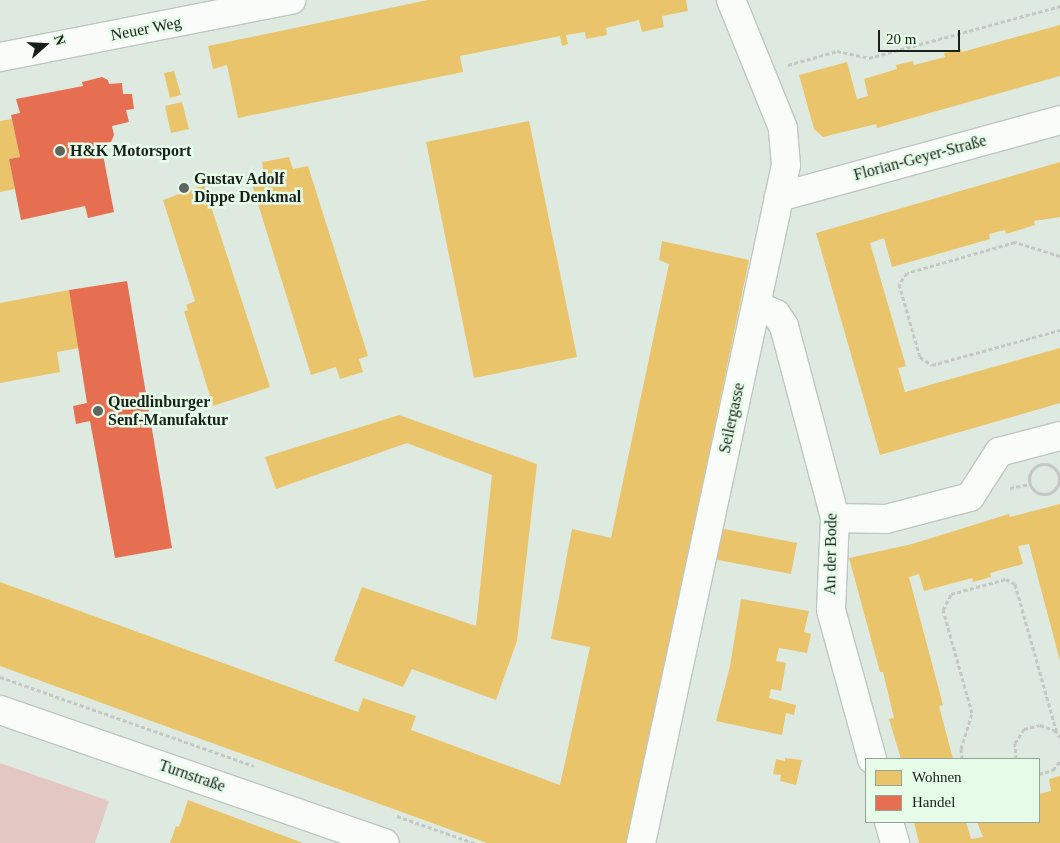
<!DOCTYPE html>
<html>
<head>
<meta charset="utf-8">
<style>
  body { margin:0 }
  #map { position:relative; width:1060px; height:843px; overflow:hidden; background:#deeae0; font-family:Georgia,serif }
  div>[style] { position:absolute }
  .green>* { inset:0; background:#e3c7c3 }
  .homes>* { inset:0; background:#e9c46a }
  .shops>* { inset:0; background:#e76f51 }
  .path>* { height:3px; margin-top:-1.5px; transform-origin:0; background:repeating-linear-gradient(90deg,#c4c8c5 0 4px,transparent 0 6.5px) }
  .path>.ring { margin:-1.5px; padding:0; box-sizing:content-box; background:none; border:3px solid #c4c8c5; border-radius:50% }
  .roads { filter:drop-shadow(1px 0 #bec7bf) drop-shadow(-1px 0 #bec7bf) drop-shadow(0 1px #bec7bf) drop-shadow(0 -1px #bec7bf) }
  .street>* { height:28px; margin:-14px; padding:0 14px; transform-origin:14px; border-radius:14px; background:#fafcfa }
  .dots>* { width:14px; height:14px; translate:-50% -50%; box-sizing:border-box; border:2px solid #e6fce9; border-radius:50% }
  span { translate:-50% -50%; white-space:nowrap; text-align:center; line-height:1.15; -webkit-text-stroke:5px #e6fce9; paint-order:stroke }
  .street-label { font-size:16px; color:#182019 }
  .poi-label { font-size:16px; color:#182019; font-weight:700 }
  .left { translate:0 -50%; text-align:left }
  .legend { position:absolute; left:865px; top:758px; width:175px; height:65px; box-sizing:border-box; background:#e6fce9; border:1px solid #94a496; margin:0; padding:6px 9px; list-style:none; font-size:15px; color:#182019 }
  .legend li { display:flex; align-items:center; gap:10px; height:25px }
  .legend b { width:25px; border:1px solid #94a496 }
  .north { position:absolute; left:20px; top:20px; width:50px; height:50px; -webkit-text-stroke:4px #e6fce9; paint-order:stroke; rotate:71deg; font-size:14px; font-weight:700; line-height:20px; text-align:center; color:#182019 }
  .north::after { content:''; display:block; margin:auto; width:18px; height:22px; background:#182019; clip-path:polygon(50% 0,100% 100%,50% 72%,0 100%) }
  .scale { position:absolute; left:878px; top:30px; width:82px; height:22px; box-sizing:border-box; border:2px solid #182019; border-top:0; padding-left:6px; font-size:15px; line-height:18px; white-space:nowrap; color:#182019; -webkit-text-stroke:4px #e6fce9; paint-order:stroke }
</style>
</head>
<body>
<div id="map">
  <div class="green">
    <i style="clip-path:polygon(0 763px,109px 801px,95px 843px,0 843px)"></i>
  </div>
  <div class="homes">
    <i style="clip-path:polygon(428px 0,686px 0,688px 11px,662px 16px,664px 27px,642px 32px,639px 20px,606px 28px,607px 35px,586px 39px,585px 32px,566px 35px,568px 44px,562px 46px,560px 36px,460px 56px,463px 72px,238px 118px,227px 65px,213px 69px,208px 46px)"></i>
    <i style="clip-path:polygon(1060px 25px,1060px 76px,877px 128px,876px 124px,823px 137px,814px 129px,799px 75px,847px 62px,857px 99px,868px 96px,864px 79px,897px 69px,896px 65px,913px 61px,914px 65px,945px 57px,944px 53px,961px 49px,962px 52px)"></i>
    <i style="clip-path:polygon(174px 71px,181px 95px,170px 98px,164px 73px)"></i>
    <i style="clip-path:polygon(182px 102px,189px 129px,171px 133px,165px 106px)"></i>
    <i style="clip-path:polygon(12px 119px,20px 157px,9px 159px,15px 189px,0 192px,0 121px)"></i>
    <i style="clip-path:polygon(529px 121px,577px 357px,474px 378px,426px 142px)"></i>
    <i style="clip-path:polygon(289px 157px,293px 169px,308px 166px,368px 356px,359px 359px,363px 372px,340px 379px,336px 367px,311px 375px,250px 178px,264px 175px,262px 162px)"></i>
    <i style="clip-path:polygon(1060px 162px,1060px 217px,1034px 221px,1035px 225px,1006px 234px,1005px 230px,989px 234px,990px 239px,892px 267px,884px 238px,870px 243px,906px 366px,898px 368px,905px 392px,1060px 348px,1060px 403px,880px 455px,816px 233px)"></i>
    <i style="clip-path:polygon(204px 185px,270px 387px,213px 406px,184px 311px,188px 310px,186px 305px,195px 301px,163px 200px)"></i>
    <i style="clip-path:polygon(662px 241px,749px 260px,628px 843px,487px 843px,0 666px,0 582px,358px 712px,363px 698px,416px 716px,411px 730px,560px 785px,590px 647px,551px 639px,572px 529px,611px 538px,669px 264px,659px 260px)"></i>
    <i style="clip-path:polygon(69px 290px,79px 348px,57px 352px,60px 372px,0 383px,0 303px)"></i>
    <i style="clip-path:polygon(399px 415px,537px 464px,517px 641px,496px 700px,412px 669px,403px 687px,334px 661px,362px 587px,476px 626px,492px 475px,407px 443px,276px 489px,265px 457px)"></i>
    <i style="clip-path:polygon(1060px 504px,1060px 661px,1029px 544px,1018px 546px,1023px 564px,990px 573px,991px 577px,973px 582px,972px 578px,924px 591px,919px 574px,909px 577px,943px 705px,939px 706px,953px 759px,901px 759px,889px 719px,894px 718px,883px 672px,880px 672px,849px 558px,912px 544px,1009px 514px,1010px 517px)"></i>
    <i style="clip-path:polygon(719px 528px,797px 543px,791px 574px,713px 559px)"></i>
    <i style="clip-path:polygon(741px 599px,809px 611px,804px 632px,811px 634px,807px 653px,779px 648px,776px 661px,786px 663px,781px 691px,771px 689px,769px 698px,796px 705px,794px 715px,786px 713px,782px 735px,716px 721px,730px 666px)"></i>
    <i style="clip-path:polygon(785px 758px,802px 760px,796px 785px,780px 781px,781px 775px,773px 774px,776px 759px,785px 761px)"></i>
    <i style="clip-path:polygon(1060px 776px,1060px 843px,919px 843px,914px 822px,966px 822px,971px 839px,983px 837px,977px 822px,1039px 822px,1039px 794px,1051px 791px,1049px 779px)"></i>
    <i style="clip-path:polygon(188px 800px,303px 843px,170px 843px,176px 826px,179px 827px)"></i>
  </div>
  <div class="shops">
    <i style="clip-path:polygon(102px 77px,108px 80px,109px 84px,122px 83px,123px 94px,132px 94px,134px 109px,126px 110px,129px 122px,112px 126px,114px 135px,111px 142px,101px 144px,114px 212px,88px 218px,85px 206px,21px 220px,9px 159px,20px 157px,11px 115px,20px 113px,16px 99px,83px 86px,82px 82px)"></i>
    <i style="clip-path:polygon(127px 281px,172px 548px,115px 558px,90px 421px,76px 424px,73px 406px,87px 403px,69px 290px)"></i>
  </div>
  <div class="path">
    <i style="left:788px;top:65px;width:51px;rotate:-15.9deg"></i>
    <i style="left:837px;top:51px;width:33px;rotate:12deg"></i>
    <i style="left:869px;top:58px;width:198px;rotate:-15.2deg"></i>
    <i style="left:1060px;top:256px;width:47px;rotate:-162.7deg"></i>
    <i style="left:1015px;top:242px;width:112px;rotate:164deg"></i>
    <i style="left:907px;top:273px;width:14px;rotate:126deg"></i>
    <i style="left:899px;top:284px;width:76px;rotate:74deg"></i>
    <i style="left:920px;top:357px;width:14px;rotate:34deg"></i>
    <i style="left:932px;top:365px;width:133px;rotate:-15.3deg"></i>
    <i class="ring" style="left:1029px;top:464px;width:27px;height:27px"></i>
    <i style="left:1010px;top:488px;width:20px;rotate:-11deg"></i>
    <i style="left:0;top:677px;width:269px;rotate:19.3deg"></i>
    <i style="left:962px;top:759px;width:10px;rotate:-96deg"></i>
    <i style="left:961px;top:749px;width:38px;rotate:-73deg"></i>
    <i style="left:972px;top:713px;width:107px;rotate:-105.7deg"></i>
    <i style="left:943px;top:610px;width:18px;rotate:-63deg"></i>
    <i style="left:951px;top:594px;width:57px;rotate:-15.3deg"></i>
    <i style="left:1006px;top:579px;width:10px;rotate:29deg"></i>
    <i style="left:1015px;top:584px;width:155px;rotate:74.3deg"></i>
    <i style="left:1016px;top:759px;width:16px;rotate:-94deg"></i>
    <i style="left:1015px;top:743px;width:17px;rotate:-57deg"></i>
    <i style="left:1024px;top:729px;width:16px;rotate:-14deg"></i>
    <i style="left:1040px;top:725px;width:15px;rotate:20deg"></i>
    <i style="left:1054px;top:730px;width:9px;rotate:49deg"></i>
    <i style="left:1039px;top:774px;width:15px;rotate:-16deg"></i>
    <i style="left:1053px;top:770px;width:11px;rotate:-52deg"></i>
    <i style="left:397px;top:816px;width:82px;rotate:19.3deg"></i>
  </div>
  <div class="roads">
    <div class="street">
      <i style="left:0;top:57px;width:297px;rotate:-11.1deg"></i>
      <i style="left:779px;top:197px;width:291px;rotate:-15.3deg"></i>
      <i style="left:757px;top:306px;width:21px;rotate:23deg"></i>
      <i style="left:776px;top:314px;width:14px;rotate:56deg"></i>
      <i style="left:784px;top:326px;width:199px;rotate:75.1deg"></i>
      <i style="left:835px;top:518px;width:92px;rotate:92.5deg"></i>
      <i style="left:831px;top:610px;width:155px;rotate:74.6deg"></i>
      <i style="left:835px;top:518px;width:51px;rotate:1.1deg"></i>
      <i style="left:886px;top:519px;width:87px;rotate:-14.7deg"></i>
      <i style="left:970px;top:497px;width:54px;rotate:-57.2deg"></i>
      <i style="left:999px;top:452px;width:63px;rotate:-14.7deg"></i>
      <i style="left:0;top:710px;width:407px;rotate:19.1deg"></i>
      <i style="left:889px;top:822px;width:22px;rotate:74deg"></i>
      <i style="left:641px;top:843px;width:693px;rotate:-77.93deg"></i>
      <i style="left:786px;top:165px;width:37px;rotate:-95deg"></i>
      <i style="left:783px;top:128px;width:138px;rotate:-112.1deg"></i>
    </div>
  </div>
  <div class="dots">
    <i style="left:60px;top:151px;background:#5d675f"></i>
    <i style="left:184px;top:188px;background:#5d675f"></i>
    <i style="left:98px;top:411px;background:#5d675f"></i>
  </div>
  <div class="street-label">
    <span style="left:146px;top:29px;rotate:-11deg">Neuer Weg</span>
    <span style="left:920px;top:158px;rotate:-15deg">Florian-Geyer-Straße</span>
    <span style="left:732px;top:418px;rotate:-78deg">Seilergasse</span>
    <span style="left:831px;top:554px;rotate:-89deg">An der Bode</span>
    <span style="left:192px;top:776px;rotate:19deg">Turnstraße</span>
  </div>
  <div class="poi-label">
    <span class="left" style="left:70px;top:151px">H&amp;K Motorsport</span>
    <span class="left" style="left:194px;top:188px">Gustav Adolf<br>Dippe Denkmal</span>
    <span class="left" style="left:108px;top:411px">Quedlinburger<br>Senf-Manufaktur</span>
  </div>
  <ul class="legend">
  <li><b style="height:14px;background:#e9c46a"></b>Wohnen</li>
  <li><b style="height:14px;background:#e76f51"></b>Handel</li>
  </ul>
  <div class="north">N</div>
  <div class="scale">20 m</div>
</div>
</body>
</html>
